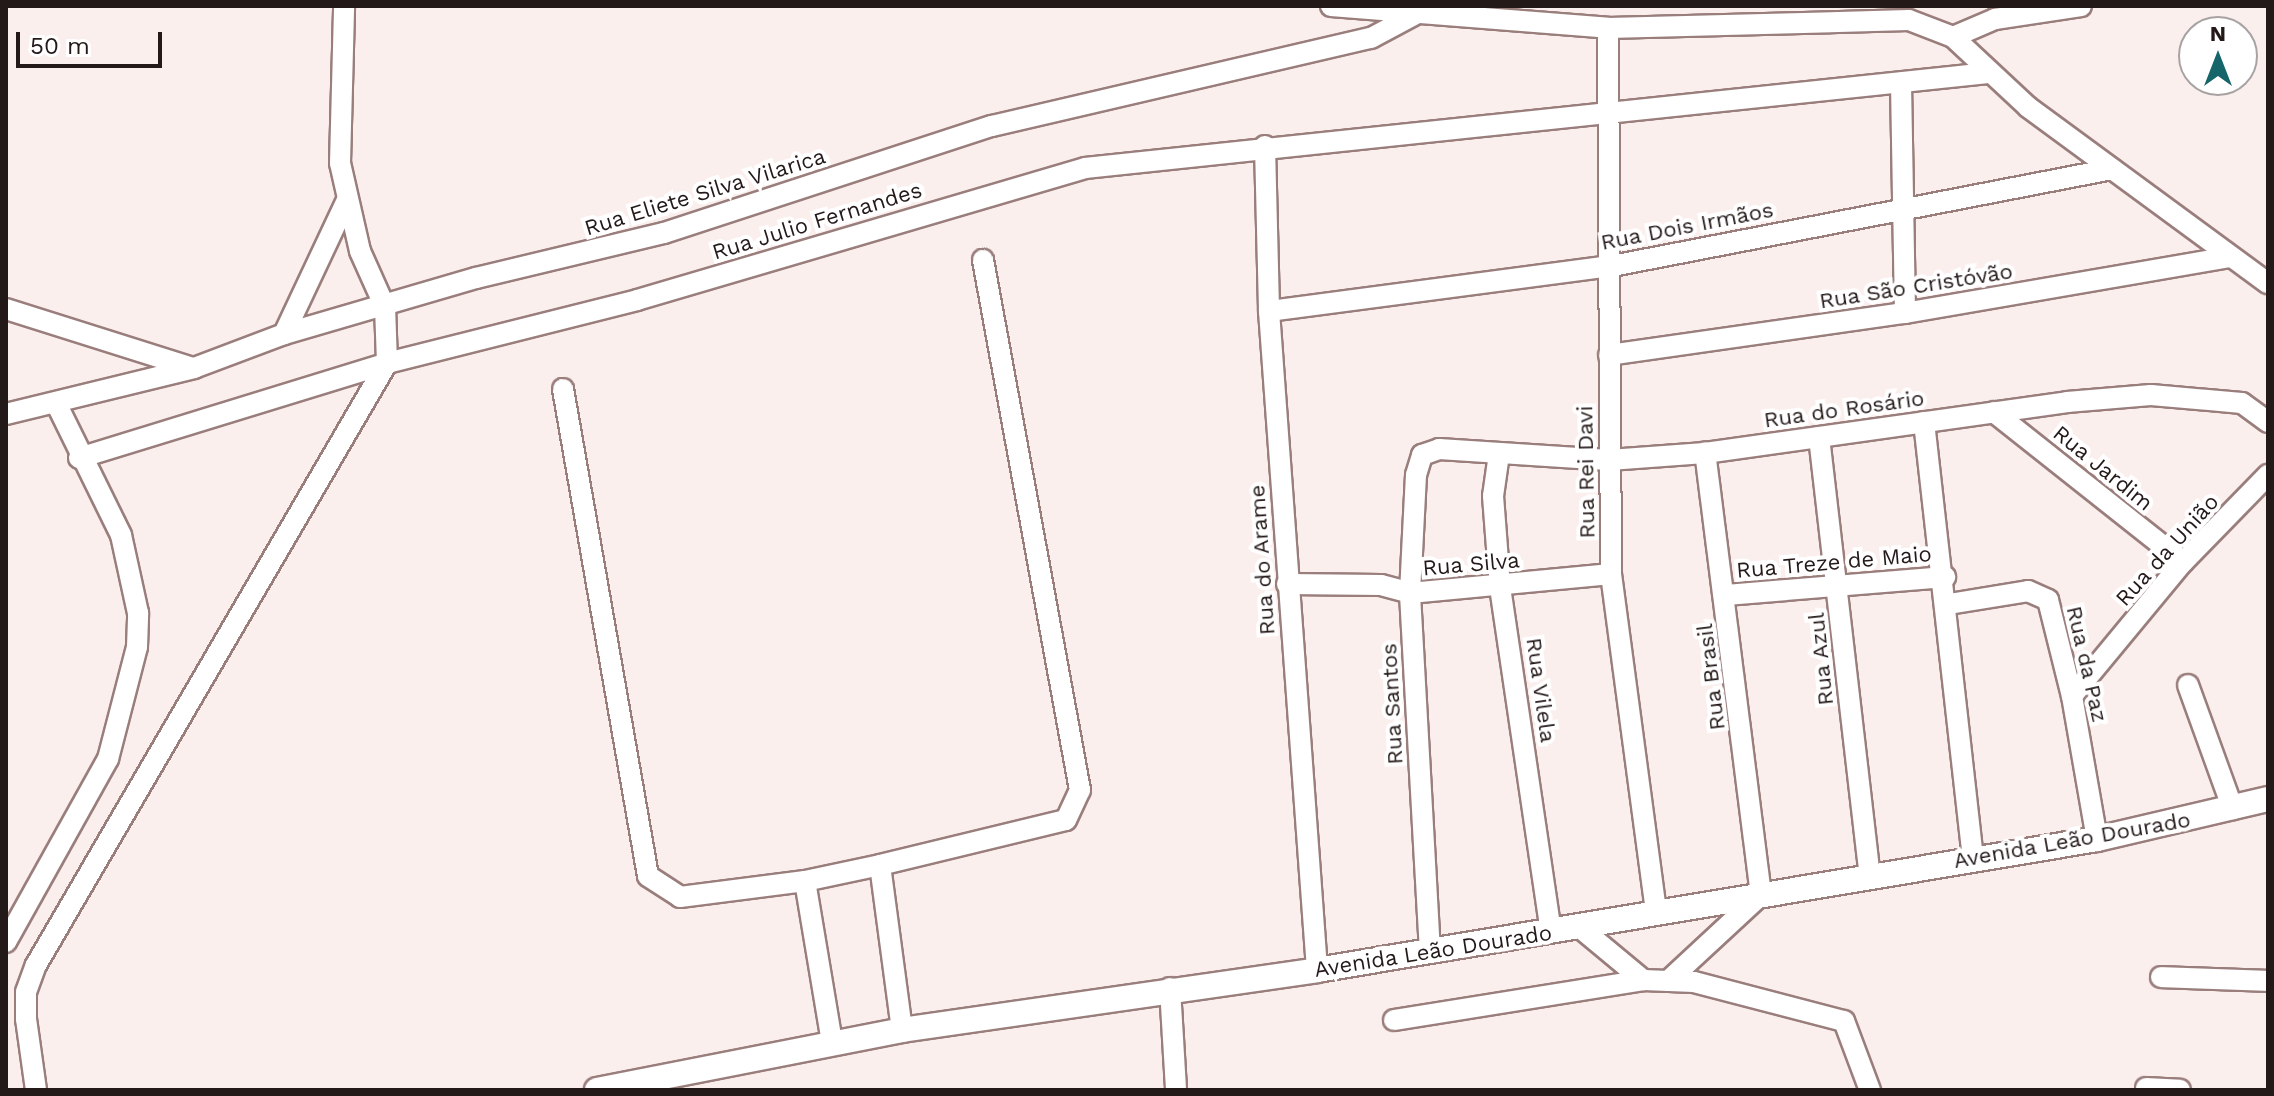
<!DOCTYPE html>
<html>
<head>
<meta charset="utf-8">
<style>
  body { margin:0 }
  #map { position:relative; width:2274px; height:1096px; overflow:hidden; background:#fbefee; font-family:"Work Sans",sans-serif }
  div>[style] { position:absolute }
  .roads { filter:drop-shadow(2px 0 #997e7c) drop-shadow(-2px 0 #997e7c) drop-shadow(0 2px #997e7c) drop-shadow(0 -2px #997e7c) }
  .minor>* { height:20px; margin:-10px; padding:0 10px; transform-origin:10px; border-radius:10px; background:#fff }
  .major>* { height:24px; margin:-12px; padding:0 12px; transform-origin:12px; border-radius:12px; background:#fff }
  span { translate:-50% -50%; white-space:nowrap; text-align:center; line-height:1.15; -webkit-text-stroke:8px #fff; paint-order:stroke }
  .street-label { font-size:22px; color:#231918 }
  .frame { position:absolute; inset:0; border:8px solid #231918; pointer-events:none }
  .north { position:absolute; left:2178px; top:16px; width:80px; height:80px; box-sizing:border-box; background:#fff; border:2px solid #a7a3a3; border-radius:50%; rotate:0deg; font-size:22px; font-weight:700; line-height:32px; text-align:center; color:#231918 }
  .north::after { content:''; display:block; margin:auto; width:28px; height:36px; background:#16656b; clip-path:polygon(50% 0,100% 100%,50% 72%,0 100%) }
  .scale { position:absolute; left:16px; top:32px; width:146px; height:36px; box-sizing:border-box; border:4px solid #231918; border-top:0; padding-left:10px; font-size:24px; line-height:28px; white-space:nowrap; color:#231918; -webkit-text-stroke:6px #fff; paint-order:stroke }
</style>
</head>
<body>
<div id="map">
  <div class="roads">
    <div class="minor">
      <i style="left:1331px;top:6px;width:278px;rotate:4.5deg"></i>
      <i style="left:1608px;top:28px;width:301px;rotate:-1.5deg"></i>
      <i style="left:1909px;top:20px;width:47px;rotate:21.1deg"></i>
      <i style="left:1953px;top:37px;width:103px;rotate:43deg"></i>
      <i style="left:2028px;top:107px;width:298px;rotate:36.3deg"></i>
      <i style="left:1608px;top:28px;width:546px;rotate:89.69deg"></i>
      <i style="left:1611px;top:574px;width:342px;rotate:82.4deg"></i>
      <i style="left:1953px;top:37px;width:46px;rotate:-23.2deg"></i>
      <i style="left:1995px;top:19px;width:87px;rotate:-8.6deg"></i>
      <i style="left:1901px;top:83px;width:230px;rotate:89deg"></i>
      <i style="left:1265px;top:146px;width:165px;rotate:88.6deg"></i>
      <i style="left:1269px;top:311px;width:661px;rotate:85.83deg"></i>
      <i style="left:6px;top:309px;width:196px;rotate:17.5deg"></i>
      <i style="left:1269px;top:311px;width:346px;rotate:-7.5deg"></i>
      <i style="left:1612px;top:266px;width:509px;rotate:-10.98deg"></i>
      <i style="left:284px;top:334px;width:146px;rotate:-64.8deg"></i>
      <i style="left:1609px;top:355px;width:299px;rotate:-8.1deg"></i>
      <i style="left:1905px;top:313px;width:329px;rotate:-9.8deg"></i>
      <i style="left:563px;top:389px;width:494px;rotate:80.1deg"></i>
      <i style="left:648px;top:876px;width:38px;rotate:33deg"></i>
      <i style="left:680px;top:897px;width:126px;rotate:-7.3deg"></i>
      <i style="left:805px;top:881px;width:163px;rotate:80.5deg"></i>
      <i style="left:1994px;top:412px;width:241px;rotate:38.4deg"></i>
      <i style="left:6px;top:414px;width:194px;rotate:-13.7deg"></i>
      <i style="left:194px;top:368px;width:96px;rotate:-20.7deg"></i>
      <i style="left:284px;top:334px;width:200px;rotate:-16.3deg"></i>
      <i style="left:476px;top:278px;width:193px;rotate:-13.5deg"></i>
      <i style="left:664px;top:233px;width:345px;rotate:-18.1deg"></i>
      <i style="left:992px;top:126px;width:389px;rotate:-13.1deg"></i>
      <i style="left:1371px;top:38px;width:51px;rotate:-28.1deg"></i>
      <i style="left:1924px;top:422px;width:440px;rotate:83.6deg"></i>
      <i style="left:1819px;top:437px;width:441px;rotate:83.4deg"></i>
      <i style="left:1499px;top:454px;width:42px;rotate:98.1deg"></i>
      <i style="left:1493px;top:496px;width:91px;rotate:85.6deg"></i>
      <i style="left:1500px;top:587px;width:349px;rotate:81.6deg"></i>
      <i style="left:79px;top:458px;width:322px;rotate:-17.1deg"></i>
      <i style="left:387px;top:363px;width:258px;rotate:-14.1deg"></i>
      <i style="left:637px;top:300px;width:467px;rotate:-16.4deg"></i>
      <i style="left:1085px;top:168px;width:908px;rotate:-6.01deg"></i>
      <i style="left:1287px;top:584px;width:94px;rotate:0.6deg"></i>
      <i style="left:1381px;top:585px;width:30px;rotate:15deg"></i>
      <i style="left:1410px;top:593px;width:202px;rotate:-5.4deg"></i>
      <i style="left:1726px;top:595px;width:220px;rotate:-4.7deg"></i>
      <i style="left:1949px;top:604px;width:80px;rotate:-9.3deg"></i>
      <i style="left:2028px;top:591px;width:22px;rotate:24deg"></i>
      <i style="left:2048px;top:600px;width:99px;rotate:76deg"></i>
      <i style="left:2072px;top:696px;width:145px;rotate:80.1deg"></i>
      <i style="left:2188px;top:685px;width:132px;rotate:70.1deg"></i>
      <i style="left:2072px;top:696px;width:174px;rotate:-50.4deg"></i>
      <i style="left:2183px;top:562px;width:122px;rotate:-45.7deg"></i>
      <i style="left:805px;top:881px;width:77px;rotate:-12deg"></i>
      <i style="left:1578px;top:926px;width:85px;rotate:39.7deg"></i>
      <i style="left:1643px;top:980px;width:51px;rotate:2.2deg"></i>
      <i style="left:1694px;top:982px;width:155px;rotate:14.6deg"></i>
      <i style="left:1844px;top:1021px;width:74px;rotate:69.4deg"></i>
      <i style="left:6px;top:942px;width:210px;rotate:-60.9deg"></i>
      <i style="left:108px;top:759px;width:116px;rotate:-75.5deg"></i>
      <i style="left:137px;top:647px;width:34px;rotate:-88deg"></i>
      <i style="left:138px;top:613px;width:80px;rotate:-102.3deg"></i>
      <i style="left:121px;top:535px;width:147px;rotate:-116.2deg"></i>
      <i style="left:1430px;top:952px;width:360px;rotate:-93.2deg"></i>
      <i style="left:1410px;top:593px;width:118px;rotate:-87.1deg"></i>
      <i style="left:1416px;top:475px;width:21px;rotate:-73deg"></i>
      <i style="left:1422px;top:455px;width:18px;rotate:-19deg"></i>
      <i style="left:1439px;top:449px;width:170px;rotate:3.7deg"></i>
      <i style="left:1609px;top:460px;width:96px;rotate:-4.2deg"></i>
      <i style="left:1705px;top:453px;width:366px;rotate:-8deg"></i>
      <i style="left:2067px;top:402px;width:84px;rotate:-4.8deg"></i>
      <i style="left:2151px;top:395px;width:91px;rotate:5deg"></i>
      <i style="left:2242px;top:403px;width:32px;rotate:36deg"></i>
      <i style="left:2161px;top:977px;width:107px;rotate:2.1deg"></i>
      <i style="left:1668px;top:981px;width:127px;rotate:-42.8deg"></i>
      <i style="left:1761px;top:895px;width:446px;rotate:-97.2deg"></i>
      <i style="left:1170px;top:988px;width:102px;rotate:86.6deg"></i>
      <i style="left:1394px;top:1020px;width:252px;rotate:-9.1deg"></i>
      <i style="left:902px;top:1030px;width:166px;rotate:-97.6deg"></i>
      <i style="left:880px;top:865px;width:191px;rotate:-13.6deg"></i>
      <i style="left:1066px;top:820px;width:33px;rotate:-65deg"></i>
      <i style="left:1080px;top:790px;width:539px;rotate:-100.37deg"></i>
      <i style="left:2146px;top:1088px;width:34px;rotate:3deg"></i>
      <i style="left:36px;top:1090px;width:72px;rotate:-98deg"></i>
      <i style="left:26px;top:1019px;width:27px;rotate:-90deg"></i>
      <i style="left:26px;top:992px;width:29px;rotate:-70deg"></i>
      <i style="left:36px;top:965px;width:697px;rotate:-59.76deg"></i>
      <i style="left:387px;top:363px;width:56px;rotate:-92deg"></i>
      <i style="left:385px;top:307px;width:61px;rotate:-114.1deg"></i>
      <i style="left:360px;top:251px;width:90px;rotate:-102.8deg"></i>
      <i style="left:340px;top:163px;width:157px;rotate:-88.5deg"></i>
    </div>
    <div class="major">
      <i style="left:597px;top:1090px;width:311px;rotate:-11.1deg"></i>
      <i style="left:902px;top:1030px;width:419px;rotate:-8.2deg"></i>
      <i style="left:1317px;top:970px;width:791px;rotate:-9.53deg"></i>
      <i style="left:2097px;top:839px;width:176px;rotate:-13.2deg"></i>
    </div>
  </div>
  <div class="street-label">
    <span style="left:705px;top:192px;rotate:-17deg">Rua Eliete Silva Vilarica</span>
    <span style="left:817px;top:221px;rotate:-17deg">Rua Julio Fernandes</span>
    <span style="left:1687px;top:226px;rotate:-11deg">Rua Dois Irmãos</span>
    <span style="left:1916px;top:286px;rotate:-9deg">Rua São Cristóvão</span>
    <span style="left:1844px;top:409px;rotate:-8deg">Rua do Rosário</span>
    <span style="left:2103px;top:468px;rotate:39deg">Rua Jardim</span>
    <span style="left:1586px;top:472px;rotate:-91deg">Rua Rei Davi</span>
    <span style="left:2167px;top:550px;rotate:-48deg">Rua da União</span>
    <span style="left:1262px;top:560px;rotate:-94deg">Rua do Arame</span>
    <span style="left:1834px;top:562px;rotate:-5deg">Rua Treze de Maio</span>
    <span style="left:1471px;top:564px;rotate:-5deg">Rua Silva</span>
    <span style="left:1821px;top:659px;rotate:-96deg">Rua Azul</span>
    <span style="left:2087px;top:664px;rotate:77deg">Rua da Paz</span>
    <span style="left:1711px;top:677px;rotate:-97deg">Rua Brasil</span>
    <span style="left:1541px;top:690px;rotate:82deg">Rua Vilela</span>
    <span style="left:1392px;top:704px;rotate:-93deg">Rua Santos</span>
    <span style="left:2072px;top:840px;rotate:-10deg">Avenida Leão Dourado</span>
    <span style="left:1433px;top:951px;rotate:-9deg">Avenida Leão Dourado</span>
  </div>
  <div class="frame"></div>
  <div class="north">N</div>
  <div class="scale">50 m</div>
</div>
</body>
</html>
